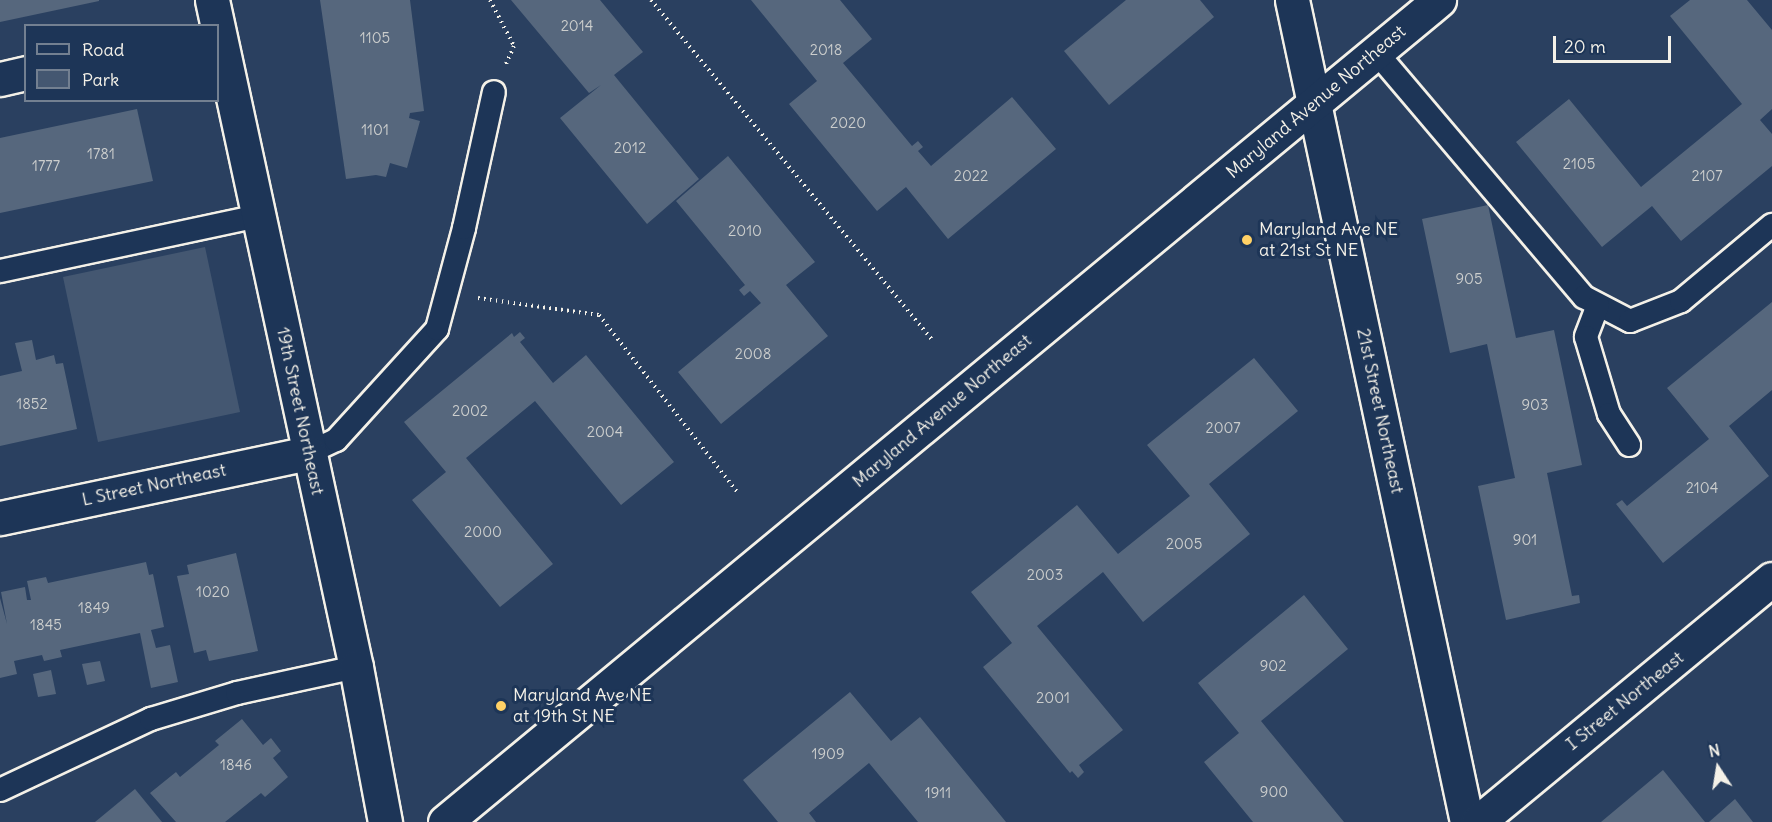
<!DOCTYPE html>
<html>
<head>
<meta charset="utf-8">
<style>
  body { margin:0 }
  #map { position:relative; width:1772px; height:822px; overflow:hidden; background:#2a4060; font-family:Delius,sans-serif }
  div>[style] { position:absolute }
  .green>* { inset:0; background:#445771 }
  .building>* { inset:0; background:#56677d }
  .path>* { height:4px; margin-top:-2px; transform-origin:0; background:repeating-linear-gradient(90deg,#f4f1e8 0 1.5px,transparent 0 6px) }
  .roads { filter:drop-shadow(2px 0 #f4f1e8) drop-shadow(-2px 0 #f4f1e8) drop-shadow(0 2px #f4f1e8) drop-shadow(0 -2px #f4f1e8) }
  .lane>* { height:22px; margin:-11px; padding:0 11px; transform-origin:11px; border-radius:11px; background:#1d3557 }
  .street>* { height:33px; margin:-16.5px; padding:0 16.5px; transform-origin:16.5px; border-radius:16.5px; background:#1d3557 }
  .dots>* { width:16px; height:16px; translate:-50% -50%; box-sizing:border-box; border:3px solid #1d3557; border-radius:50% }
  span { translate:-50% -50%; white-space:nowrap; text-align:center; line-height:1.15; -webkit-text-stroke:6px #1d3557; paint-order:stroke }
  .number-label { font-size:15px; color:#cccecd }
  .number-label span { -webkit-text-stroke-width:0 }
  .street-label { font-size:18px; color:#f4f1e8 }
  .poi-label { font-size:18px; color:#f4f1e8 }
  .left { translate:0 -50%; text-align:left }
  .legend { position:absolute; left:24px; top:24px; width:195px; height:78px; box-sizing:border-box; background:#1d3557; border:2px solid #738091; margin:0; padding:8px 10px; list-style:none; font-size:18px; color:#f4f1e8 }
  .legend li { display:flex; align-items:center; gap:12px; height:30px }
  .legend b { width:30px; border:2px solid #738091 }
  .north { position:absolute; left:1688px; top:738px; width:60px; height:60px; -webkit-text-stroke:4px #1d3557; paint-order:stroke; rotate:348deg; font-size:16px; font-weight:700; line-height:24px; text-align:center; color:#f4f1e8 }
  .north::after { content:''; display:block; margin:auto; width:21px; height:27px; background:#f4f1e8; clip-path:polygon(50% 0,100% 100%,50% 72%,0 100%) }
  .scale { position:absolute; left:1553px; top:36px; width:118px; height:27px; box-sizing:border-box; border:3px solid #f4f1e8; border-top:0; padding-left:8px; font-size:18px; line-height:21px; white-space:nowrap; color:#f4f1e8; -webkit-text-stroke:4px #1d3557; paint-order:stroke }
</style>
</head>
<body>
<div id="map">
  <div class="green">
    <i style="clip-path:polygon(205px 247px,240px 412px,98px 442px,63px 277px)"></i>
  </div>
  <div class="building">
    <i style="clip-path:polygon(0 0,99px 0,99px 1px,0 22px)"></i>
    <i style="clip-path:polygon(320px 0,410px 0,424px 111px,410px 113px,409px 118px,420px 121px,407px 168px,390px 163px,386px 177px,376px 175px,346px 179px)"></i>
    <i style="clip-path:polygon(511px 0,600px 0,643px 52px,614px 75px,699px 179px,647px 224px,560px 118px,601px 85px,589px 93px)"></i>
    <i style="clip-path:polygon(751px 0,840px 0,872px 39px,843px 63px,912px 146px,918px 141px,923px 147px,918px 151px,931px 166px,1012px 97px,1056px 149px,948px 239px,906px 187px,877px 211px,789px 104px,817px 81px)"></i>
    <i style="clip-path:polygon(1126px 0,1200px 0,1214px 17px,1109px 105px,1064px 51px)"></i>
    <i style="clip-path:polygon(1690px 0,1747px 0,1772px 30px,1772px 109px,1760px 120px,1772px 134px,1772px 166px,1681px 241px,1652px 206px,1602px 247px,1516px 142px,1569px 99px,1641px 187px,1742px 104px,1670px 16px)"></i>
    <i style="clip-path:polygon(137px 109px,153px 181px,0 213px,0 138px)"></i>
    <i style="clip-path:polygon(728px 156px,815px 262px,786px 285px,828px 336px,721px 424px,678px 372px,761px 303px,750px 291px,744px 296px,739px 290px,745px 285px,676px 201px)"></i>
    <i style="clip-path:polygon(1488px 205px,1516px 338px,1554px 330px,1582px 465px,1547px 473px,1572px 596px,1579px 595px,1580px 603px,1506px 620px,1478px 486px,1515px 478px,1487px 344px,1450px 353px,1422px 219px)"></i>
    <i style="clip-path:polygon(1772px 302px,1772px 390px,1729px 426px,1769px 476px,1663px 563px,1616px 504px,1622px 500px,1627px 506px,1709px 439px,1667px 388px)"></i>
    <i style="clip-path:polygon(520px 332px,525px 338px,520px 342px,553px 383px,586px 355px,674px 462px,621px 505px,535px 401px,466px 458px,553px 564px,500px 607px,412px 500px,446px 472px,404px 422px,512px 333px,514px 337px)"></i>
    <i style="clip-path:polygon(32px 340px,36px 360px,54px 355px,56px 364px,63px 363px,77px 429px,0 446px,0 376px,22px 371px,15px 343px)"></i>
    <i style="clip-path:polygon(1254px 358px,1298px 411px,1209px 484px,1250px 534px,1143px 622px,1103px 572px,1037px 626px,1123px 730px,1079px 765px,1084px 772px,1078px 778px,1072px 771px,1070px 773px,983px 667px,1012px 643px,971px 592px,1077px 505px,1118px 554px,1190px 496px,1147px 445px)"></i>
    <i style="clip-path:polygon(236px 553px,258px 651px,209px 661px,206px 650px,194px 653px,177px 576px,189px 574px,187px 565px)"></i>
    <i style="clip-path:polygon(146px 562px,149px 575px,153px 574px,164px 627px,151px 630px,156px 648px,170px 645px,178px 682px,151px 688px,140px 633px,60px 650px,62px 657px,44px 661px,42px 655px,14px 661px,17px 674px,0 678px,0 598px,7px 624px,1px 592px,25px 587px,27px 600px,31px 600px,27px 581px,46px 577px,48px 583px)"></i>
    <i style="clip-path:polygon(1304px 595px,1348px 649px,1261px 721px,1344px 822px,1253px 822px,1204px 762px,1239px 733px,1198px 683px)"></i>
    <i style="clip-path:polygon(100px 661px,105px 681px,87px 685px,82px 664px)"></i>
    <i style="clip-path:polygon(51px 670px,56px 694px,38px 697px,33px 674px)"></i>
    <i style="clip-path:polygon(850px 692px,891px 741px,920px 717px,1006px 822px,918px 822px,869px 763px,809px 813px,816px 822px,778px 822px,743px 780px)"></i>
    <i style="clip-path:polygon(242px 719px,263px 745px,271px 738px,281px 751px,273px 758px,288px 777px,265px 797px,261px 793px,225px 822px,176px 822px,150px 793px,176px 772px,180px 777px,219px 745px,215px 741px)"></i>
    <i style="clip-path:polygon(1663px 770px,1705px 822px,1601px 822px)"></i>
    <i style="clip-path:polygon(135px 789px,162px 822px,95px 822px)"></i>
    <i style="clip-path:polygon(1735px 799px,1753px 822px,1709px 822px)"></i>
  </div>
  <div class="path">
    <i style="left:490px;top:0;width:52px;rotate:62.4deg"></i>
    <i style="left:514px;top:46px;width:20px;rotate:114deg"></i>
    <i style="left:651px;top:0;width:440px;rotate:50.4deg"></i>
    <i style="left:478px;top:298px;width:122px;rotate:8deg"></i>
    <i style="left:599px;top:315px;width:227px;rotate:52deg"></i>
  </div>
  <div class="roads">
    <div class="lane">
      <i style="left:1376px;top:52px;width:321px;rotate:49.7deg"></i>
      <i style="left:1584px;top:297px;width:52px;rotate:27.6deg"></i>
      <i style="left:1630px;top:321px;width:55px;rotate:-21.4deg"></i>
      <i style="left:1681px;top:301px;width:119px;rotate:-39.9deg"></i>
      <i style="left:0;top:271px;width:264px;rotate:-12deg"></i>
      <i style="left:1598px;top:305px;width:34px;rotate:111deg"></i>
      <i style="left:1586px;top:337px;width:80px;rotate:73.4deg"></i>
      <i style="left:1609px;top:414px;width:37px;rotate:57deg"></i>
      <i style="left:308px;top:453px;width:31px;rotate:-25deg"></i>
      <i style="left:336px;top:440px;width:150px;rotate:-47.7deg"></i>
      <i style="left:437px;top:329px;width:105px;rotate:-75deg"></i>
      <i style="left:464px;top:228px;width:139px;rotate:-77.6deg"></i>
      <i style="left:0;top:790px;width:167px;rotate:-25.2deg"></i>
      <i style="left:151px;top:719px;width:90px;rotate:-16.8deg"></i>
      <i style="left:237px;top:693px;width:122px;rotate:-12.3deg"></i>
    </div>
    <div class="street">
      <i style="left:212px;top:0;width:682px;rotate:77.82deg"></i>
      <i style="left:356px;top:667px;width:158px;rotate:79.4deg"></i>
      <i style="left:1292px;top:0;width:840px;rotate:77.98deg"></i>
      <i style="left:0;top:79px;width:27px;rotate:-13deg"></i>
      <i style="left:0;top:518px;width:315px;rotate:-11.9deg"></i>
      <i style="left:445px;top:822px;width:1290px;rotate:-39.59deg"></i>
      <i style="left:1478px;top:822px;width:381px;rotate:-39.6deg"></i>
    </div>
  </div>
  <div class="dots">
    <i style="left:1247px;top:240px;background:#ffd166"></i>
    <i style="left:501px;top:706px;background:#ffd166"></i>
  </div>
  <div class="number-label">
    <span style="left:577px;top:26px">2014</span>
    <span style="left:375px;top:38px">1105</span>
    <span style="left:826px;top:50px">2018</span>
    <span style="left:848px;top:123px">2020</span>
    <span style="left:375px;top:130px">1101</span>
    <span style="left:630px;top:148px">2012</span>
    <span style="left:101px;top:154px">1781</span>
    <span style="left:1579px;top:164px">2105</span>
    <span style="left:46px;top:166px">1777</span>
    <span style="left:971px;top:176px">2022</span>
    <span style="left:1707px;top:176px">2107</span>
    <span style="left:745px;top:231px">2010</span>
    <span style="left:1469px;top:279px">905</span>
    <span style="left:753px;top:354px">2008</span>
    <span style="left:32px;top:404px">1852</span>
    <span style="left:1535px;top:405px">903</span>
    <span style="left:470px;top:411px">2002</span>
    <span style="left:1223px;top:428px">2007</span>
    <span style="left:605px;top:432px">2004</span>
    <span style="left:1702px;top:488px">2104</span>
    <span style="left:483px;top:532px">2000</span>
    <span style="left:1525px;top:540px">901</span>
    <span style="left:1184px;top:544px">2005</span>
    <span style="left:1045px;top:575px">2003</span>
    <span style="left:213px;top:592px">1020</span>
    <span style="left:94px;top:608px">1849</span>
    <span style="left:46px;top:625px">1845</span>
    <span style="left:1273px;top:666px">902</span>
    <span style="left:1053px;top:698px">2001</span>
    <span style="left:828px;top:754px">1909</span>
    <span style="left:236px;top:765px">1846</span>
    <span style="left:1274px;top:792px">900</span>
    <span style="left:938px;top:793px">1911</span>
  </div>
  <div class="street-label">
    <span style="left:1316px;top:102px;rotate:-40deg">Maryland Avenue Northeast</span>
    <span style="left:300px;top:411px;rotate:78deg">19th Street Northeast</span>
    <span style="left:942px;top:411px;rotate:-40deg">Maryland Avenue Northeast</span>
    <span style="left:1380px;top:411px;rotate:78deg">21st Street Northeast</span>
    <span style="left:154px;top:485px;rotate:-12deg">L Street Northeast</span>
    <span style="left:1625px;top:701px;rotate:-39deg">I Street Northeast</span>
  </div>
  <div class="poi-label">
    <span class="left" style="left:1259px;top:240px">Maryland Ave NE<br>at 21st St NE</span>
    <span class="left" style="left:513px;top:706px">Maryland Ave NE<br>at 19th St NE</span>
  </div>
  <ul class="legend">
  <li><b style="height:8px;background:#1d3557"></b>Road</li>
  <li><b style="height:16px;background:#445771"></b>Park</li>
  </ul>
  <div class="north">N</div>
  <div class="scale">20 m</div>
</div>
</body>
</html>
